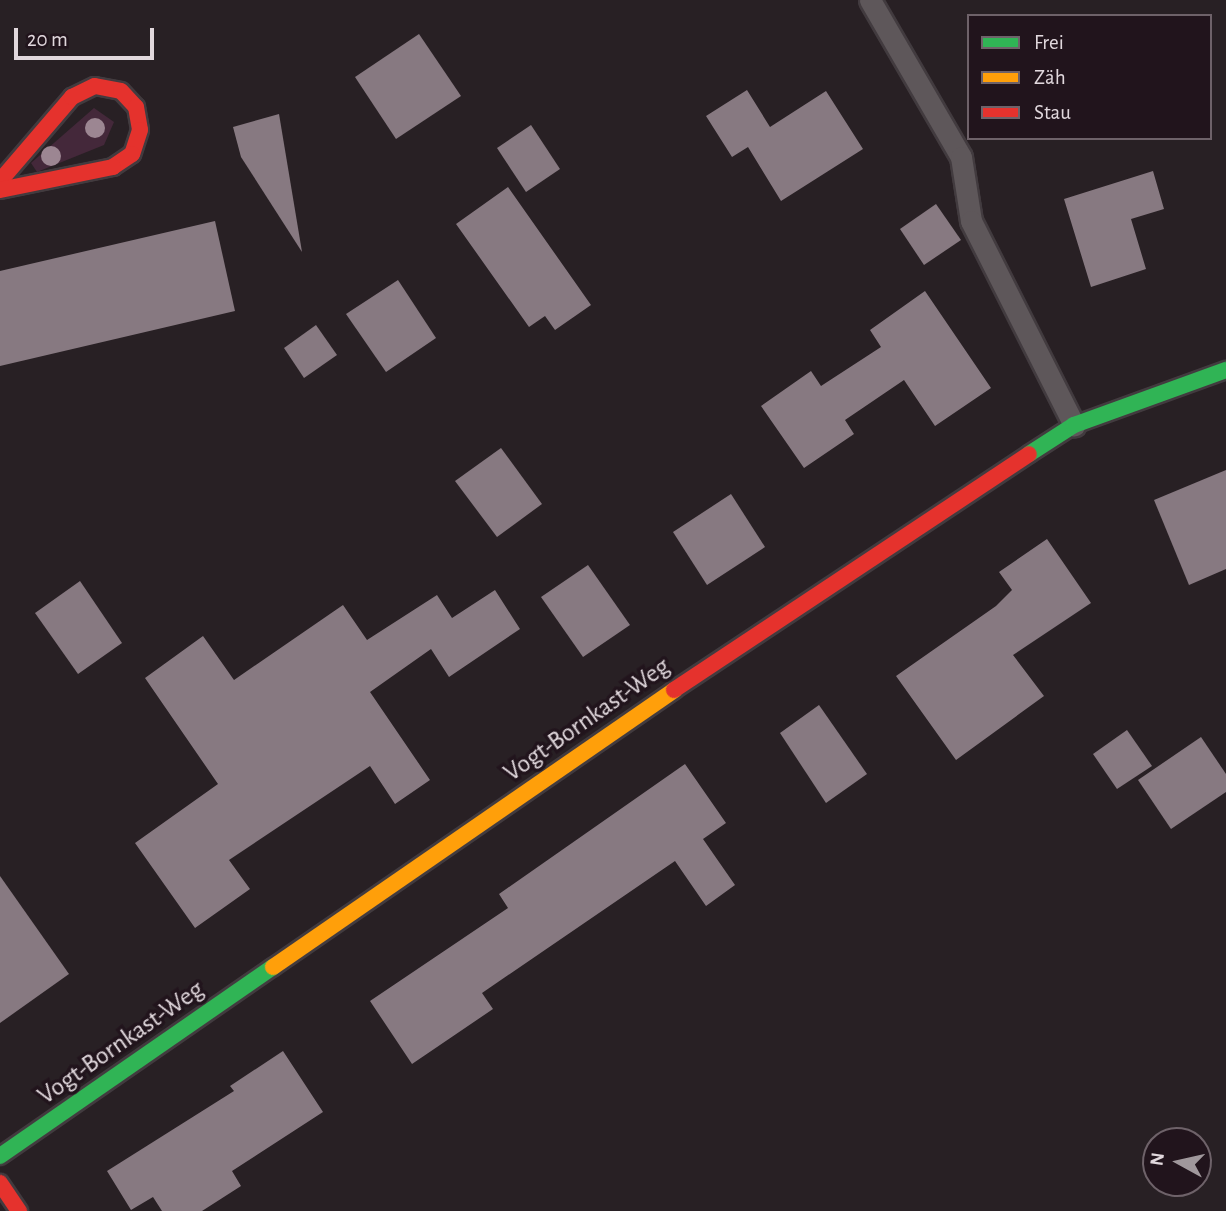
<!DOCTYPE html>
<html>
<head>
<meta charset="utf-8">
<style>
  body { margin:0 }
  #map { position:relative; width:1226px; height:1211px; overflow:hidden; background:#282024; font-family:"Alegreya Sans",sans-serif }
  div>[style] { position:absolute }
  .green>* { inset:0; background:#44283a }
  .building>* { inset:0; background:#877981 }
  .roads { filter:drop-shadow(2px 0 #423b3f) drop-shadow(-2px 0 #423b3f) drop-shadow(0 2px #423b3f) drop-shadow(0 -2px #423b3f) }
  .lane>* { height:21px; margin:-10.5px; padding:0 10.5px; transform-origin:10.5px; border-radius:10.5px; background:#5e575a }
  .fast>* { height:16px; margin:-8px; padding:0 8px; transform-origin:8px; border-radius:8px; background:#30b455 }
  .slow>* { height:16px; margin:-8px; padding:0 8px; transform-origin:8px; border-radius:8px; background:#ff9f0a }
  .jam>* { height:16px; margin:-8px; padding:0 8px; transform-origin:8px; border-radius:8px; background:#e5322d }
  .trees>* { width:20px; height:20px; margin:-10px; border-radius:50%; background:#9c8692 }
  span { translate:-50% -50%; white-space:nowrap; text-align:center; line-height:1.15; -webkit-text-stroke:7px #21141c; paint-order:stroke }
  .street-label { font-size:26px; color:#e1d8dd }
  .legend { position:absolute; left:967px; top:14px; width:245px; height:126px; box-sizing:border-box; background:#21141c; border:2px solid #6e6269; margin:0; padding:9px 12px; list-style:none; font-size:21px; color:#e1d8dd }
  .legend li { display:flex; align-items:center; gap:14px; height:35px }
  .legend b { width:35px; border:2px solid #6e6269 }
  .north { position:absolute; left:1142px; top:1127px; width:70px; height:70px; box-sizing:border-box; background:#21141c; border:2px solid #6e6269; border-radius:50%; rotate:278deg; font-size:19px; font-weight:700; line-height:28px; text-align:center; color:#e1d8dd }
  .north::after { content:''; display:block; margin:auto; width:24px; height:32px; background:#a0989c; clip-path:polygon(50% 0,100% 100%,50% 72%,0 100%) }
  .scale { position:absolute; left:14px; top:28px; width:140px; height:32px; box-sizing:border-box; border:4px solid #e1d8dd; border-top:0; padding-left:9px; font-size:21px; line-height:24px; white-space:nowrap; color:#e1d8dd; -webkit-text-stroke:5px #21141c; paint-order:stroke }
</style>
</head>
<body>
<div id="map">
  <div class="green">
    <i style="clip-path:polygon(94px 108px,114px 122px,104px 145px,37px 172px,31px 163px)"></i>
  </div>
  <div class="building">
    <i style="clip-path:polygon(419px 34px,461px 96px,396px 139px,355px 77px)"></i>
    <i style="clip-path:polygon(747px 90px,770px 127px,826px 91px,863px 149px,781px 201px,748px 147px,732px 157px,706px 116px)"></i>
    <i style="clip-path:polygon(279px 114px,302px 252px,241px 157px,233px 127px)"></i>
    <i style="clip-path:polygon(531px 125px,560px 169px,526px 192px,497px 148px)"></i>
    <i style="clip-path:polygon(1153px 171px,1164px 209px,1131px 219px,1146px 269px,1091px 287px,1064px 199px)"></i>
    <i style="clip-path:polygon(508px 187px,591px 305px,555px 330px,545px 316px,529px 327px,456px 224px)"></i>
    <i style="clip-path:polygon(936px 204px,961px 240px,924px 265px,900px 229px)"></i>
    <i style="clip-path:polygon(215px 221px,235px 311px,0 366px,0 271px)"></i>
    <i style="clip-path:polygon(398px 280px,436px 338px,386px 372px,346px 314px)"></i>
    <i style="clip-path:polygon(925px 291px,991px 388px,935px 426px,904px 380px,845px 420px,854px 434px,804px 468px,761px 406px,811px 371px,821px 386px,881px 347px,870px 330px)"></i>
    <i style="clip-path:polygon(316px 325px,337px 355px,304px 378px,284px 348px)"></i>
    <i style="clip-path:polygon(501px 448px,542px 504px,497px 537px,455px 481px)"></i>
    <i style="clip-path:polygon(1226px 470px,1226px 569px,1189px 585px,1154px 500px)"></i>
    <i style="clip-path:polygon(731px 494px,765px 547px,707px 585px,673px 532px)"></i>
    <i style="clip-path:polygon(1047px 539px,1091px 603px,1013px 655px,1044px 696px,956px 760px,896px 676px,996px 606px,1012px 590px,999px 572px)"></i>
    <i style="clip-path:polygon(588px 565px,630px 625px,583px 657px,541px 597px)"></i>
    <i style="clip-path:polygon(80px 581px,122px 643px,78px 674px,35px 613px)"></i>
    <i style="clip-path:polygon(495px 590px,520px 629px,449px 677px,431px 649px,370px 692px,430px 780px,395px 804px,370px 766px,229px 860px,250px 889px,195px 928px,135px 843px,218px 784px,145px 678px,203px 636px,234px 680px,343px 605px,367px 640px,437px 595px,452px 618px)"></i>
    <i style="clip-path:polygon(819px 705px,867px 774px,826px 803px,780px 733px)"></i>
    <i style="clip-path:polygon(1127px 730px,1152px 766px,1117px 789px,1093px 754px)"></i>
    <i style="clip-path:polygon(1201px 737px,1226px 774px,1226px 792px,1171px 829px,1138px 780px)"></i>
    <i style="clip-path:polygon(685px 764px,726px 823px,703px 839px,735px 885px,706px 906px,675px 861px,482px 993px,493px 1009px,412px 1064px,370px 1001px,508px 908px,499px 894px)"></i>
    <i style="clip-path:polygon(0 876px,69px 974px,0 1023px)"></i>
    <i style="clip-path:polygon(283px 1051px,323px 1112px,232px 1171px,241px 1186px,202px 1211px,162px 1211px,153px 1197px,131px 1210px,107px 1171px,234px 1091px,230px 1086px)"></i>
  </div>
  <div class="roads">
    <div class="lane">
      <i style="left:870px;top:0;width:181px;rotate:59.9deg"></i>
      <i style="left:961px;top:157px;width:65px;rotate:81.1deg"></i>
      <i style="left:971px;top:221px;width:229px;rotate:63.2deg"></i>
    </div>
    <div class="fast">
      <i style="left:1029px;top:454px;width:54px;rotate:-32.8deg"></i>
      <i style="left:1074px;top:425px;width:162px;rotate:-19.9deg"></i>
      <i style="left:0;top:1156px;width:332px;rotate:-34.7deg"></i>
    </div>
    <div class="slow">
      <i style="left:273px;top:967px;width:487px;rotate:-34.6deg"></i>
    </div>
    <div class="jam">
      <i style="left:0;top:181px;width:111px;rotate:-49.4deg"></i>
      <i style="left:72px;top:97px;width:25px;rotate:-26deg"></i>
      <i style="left:95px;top:86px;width:26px;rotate:11deg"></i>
      <i style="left:121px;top:91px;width:22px;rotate:47deg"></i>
      <i style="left:136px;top:107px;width:23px;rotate:80deg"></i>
      <i style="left:140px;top:130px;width:25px;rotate:108deg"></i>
      <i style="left:132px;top:154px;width:23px;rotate:146deg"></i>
      <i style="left:113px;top:167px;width:115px;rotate:168.5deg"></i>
      <i style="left:674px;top:690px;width:426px;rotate:-33.6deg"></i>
      <i style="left:0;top:1183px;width:34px;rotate:56deg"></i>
    </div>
  </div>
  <div class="trees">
    <i style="left:95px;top:128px"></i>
    <i style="left:51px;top:156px"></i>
  </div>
  <div class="street-label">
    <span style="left:587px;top:720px;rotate:-35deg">Vogt-Bornkast-Weg</span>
    <span style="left:121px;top:1043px;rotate:-35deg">Vogt-Bornkast-Weg</span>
  </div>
  <ul class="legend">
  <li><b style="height:9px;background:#30b455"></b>Frei</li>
  <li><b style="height:9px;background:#ff9f0a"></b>Zäh</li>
  <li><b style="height:9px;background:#e5322d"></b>Stau</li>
  </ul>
  <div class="north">N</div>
  <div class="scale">20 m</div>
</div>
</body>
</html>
